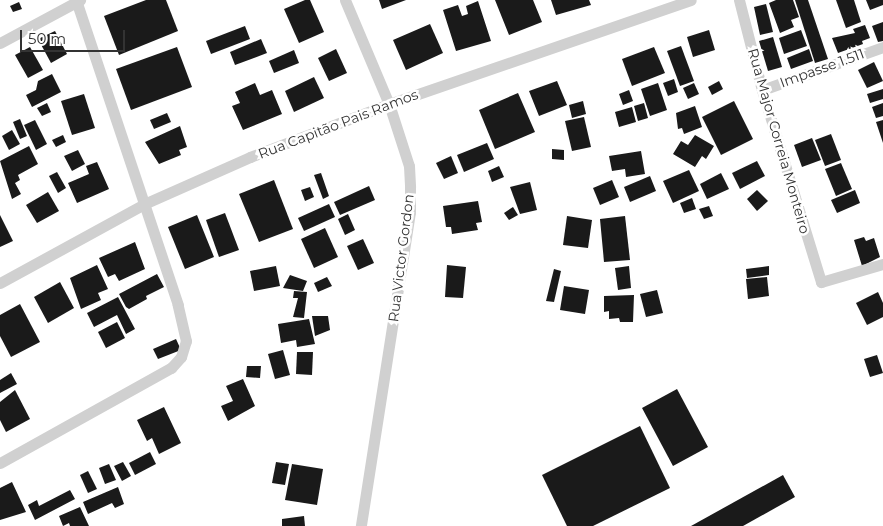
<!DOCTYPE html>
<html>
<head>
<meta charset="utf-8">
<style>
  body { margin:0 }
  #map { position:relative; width:883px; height:526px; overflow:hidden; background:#fff; font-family:Montserrat,sans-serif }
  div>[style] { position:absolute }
  .building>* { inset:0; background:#1a1a1a }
  .street>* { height:11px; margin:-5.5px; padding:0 5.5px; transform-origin:5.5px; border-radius:5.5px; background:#d0d0d0 }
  span { translate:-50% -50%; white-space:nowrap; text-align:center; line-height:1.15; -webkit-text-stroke:5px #fff; paint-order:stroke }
  .street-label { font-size:14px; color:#333 }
  .scale { position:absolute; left:20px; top:30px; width:105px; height:22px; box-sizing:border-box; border:2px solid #333; border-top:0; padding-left:6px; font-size:15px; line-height:18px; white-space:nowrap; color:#333; -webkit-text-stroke:4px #fff; paint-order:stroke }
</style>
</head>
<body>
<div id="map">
  <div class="building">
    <i style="clip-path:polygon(146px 0,166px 0,178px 31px,119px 55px,104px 16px)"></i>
    <i style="clip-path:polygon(305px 0,310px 0,324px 32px,299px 43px,284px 9px)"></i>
    <i style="clip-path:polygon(379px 0,406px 0,382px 9px)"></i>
    <i style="clip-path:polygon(495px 0,533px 0,542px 22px,509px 35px)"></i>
    <i style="clip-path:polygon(551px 0,589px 0,591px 5px,556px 15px)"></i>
    <i style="clip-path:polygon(776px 0,793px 0,799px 17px,791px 20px,794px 27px,780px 33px,769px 3px)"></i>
    <i style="clip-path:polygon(795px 0,808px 0,828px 59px,815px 63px)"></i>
    <i style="clip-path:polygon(836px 0,854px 0,861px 22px,846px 28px)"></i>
    <i style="clip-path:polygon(866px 0,883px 0,883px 5px,870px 10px)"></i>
    <i style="clip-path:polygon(478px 1px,491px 41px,456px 51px,443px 10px,458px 5px,462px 16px,468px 14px,466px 6px)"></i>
    <i style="clip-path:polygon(19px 2px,22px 9px,13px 12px,10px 6px)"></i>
    <i style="clip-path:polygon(766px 4px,773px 32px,760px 35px,754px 7px)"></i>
    <i style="clip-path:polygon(883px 22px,883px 41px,878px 42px,872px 26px)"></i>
    <i style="clip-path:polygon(430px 24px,443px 53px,406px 70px,393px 40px)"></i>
    <i style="clip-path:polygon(865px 25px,870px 38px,862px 41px,863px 44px,838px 53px,832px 38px,855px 33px,853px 29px)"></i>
    <i style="clip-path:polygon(245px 26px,250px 39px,211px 54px,206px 41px)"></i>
    <i style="clip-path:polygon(709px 30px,715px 50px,693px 57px,687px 37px)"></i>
    <i style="clip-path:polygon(801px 30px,807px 46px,784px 54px,779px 38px)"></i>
    <i style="clip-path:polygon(55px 31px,67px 54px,51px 63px,38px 39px)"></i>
    <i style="clip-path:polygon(773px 37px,782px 67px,768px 71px,759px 41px)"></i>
    <i style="clip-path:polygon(261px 39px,267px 53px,235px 65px,230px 52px)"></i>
    <i style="clip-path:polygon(681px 46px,694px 81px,680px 86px,667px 51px)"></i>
    <i style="clip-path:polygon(30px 47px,43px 70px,28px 78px,15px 55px)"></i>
    <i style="clip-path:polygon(177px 47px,192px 87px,131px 110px,116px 69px)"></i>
    <i style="clip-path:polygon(654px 47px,665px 73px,632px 86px,622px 59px)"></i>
    <i style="clip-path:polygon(336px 49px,347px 73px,329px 81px,318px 58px)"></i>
    <i style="clip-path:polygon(809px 49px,813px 61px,791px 69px,787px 58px)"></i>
    <i style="clip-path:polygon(294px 50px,299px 63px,274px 73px,269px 61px)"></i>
    <i style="clip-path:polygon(874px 62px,883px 81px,867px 88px,858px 70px)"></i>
    <i style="clip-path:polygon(52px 74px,61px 92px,32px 107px,26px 95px,36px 90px,38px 81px)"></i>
    <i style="clip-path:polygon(314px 77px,324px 98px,294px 112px,285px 91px)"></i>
    <i style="clip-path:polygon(674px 79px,678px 92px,668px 96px,663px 83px)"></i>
    <i style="clip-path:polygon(557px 81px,567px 105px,539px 116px,529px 91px)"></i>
    <i style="clip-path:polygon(719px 81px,723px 89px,712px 95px,708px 87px)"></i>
    <i style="clip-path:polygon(255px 83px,260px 95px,272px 90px,282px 114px,243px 130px,232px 106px,240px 103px,235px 92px)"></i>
    <i style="clip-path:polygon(658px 83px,667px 110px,650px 116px,641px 89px)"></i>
    <i style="clip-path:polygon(694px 83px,699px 94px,688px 99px,683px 88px)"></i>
    <i style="clip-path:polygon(883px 89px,883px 99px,870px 103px,867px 94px)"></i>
    <i style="clip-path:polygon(629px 90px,633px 101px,623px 105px,619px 94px)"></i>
    <i style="clip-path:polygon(518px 93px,535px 132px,495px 149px,479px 110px)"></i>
    <i style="clip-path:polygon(84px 94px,95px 128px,72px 135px,61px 101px)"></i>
    <i style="clip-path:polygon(583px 101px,586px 114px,572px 118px,569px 105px)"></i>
    <i style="clip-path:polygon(734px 101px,753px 139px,721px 155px,702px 117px)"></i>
    <i style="clip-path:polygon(47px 103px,51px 112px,42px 116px,37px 108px)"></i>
    <i style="clip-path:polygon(644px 103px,648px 118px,638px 121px,634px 106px)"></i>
    <i style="clip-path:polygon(883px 103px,883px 116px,876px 118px,872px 107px)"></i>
    <i style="clip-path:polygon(695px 106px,702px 127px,684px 134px,682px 128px,678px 129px,676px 113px)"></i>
    <i style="clip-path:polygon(632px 107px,636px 122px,619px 127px,615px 112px)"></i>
    <i style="clip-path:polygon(167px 113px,171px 122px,154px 129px,150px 120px)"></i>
    <i style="clip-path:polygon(584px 117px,591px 147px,572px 151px,565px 121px)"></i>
    <i style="clip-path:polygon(20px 119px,27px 136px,20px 139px,13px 122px)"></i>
    <i style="clip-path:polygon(35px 120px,47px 144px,36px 150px,24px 125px)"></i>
    <i style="clip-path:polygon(883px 120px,883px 143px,876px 122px)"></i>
    <i style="clip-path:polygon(180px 126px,187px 147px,179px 150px,181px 155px,159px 164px,145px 142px)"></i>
    <i style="clip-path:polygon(12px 130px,20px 144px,9px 150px,2px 136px)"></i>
    <i style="clip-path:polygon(831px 134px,841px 160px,825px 166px,815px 140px)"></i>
    <i style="clip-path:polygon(63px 135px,66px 142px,56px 147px,52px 140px)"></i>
    <i style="clip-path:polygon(695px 135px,714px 146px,706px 159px,702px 156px,695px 167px,673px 154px,681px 141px,688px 145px)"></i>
    <i style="clip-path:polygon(812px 138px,821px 160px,802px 167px,794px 145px)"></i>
    <i style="clip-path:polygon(487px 143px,494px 159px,464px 172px,457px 155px)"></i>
    <i style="clip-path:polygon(29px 146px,38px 164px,18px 175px,20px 180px,15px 183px,21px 194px,12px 199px,0 161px)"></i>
    <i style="clip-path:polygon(552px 149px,564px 150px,564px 160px,552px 159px)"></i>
    <i style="clip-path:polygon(78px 150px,85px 164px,72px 171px,64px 156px)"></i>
    <i style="clip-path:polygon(641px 151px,645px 174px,626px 177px,625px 169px,612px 171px,609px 156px)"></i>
    <i style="clip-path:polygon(451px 156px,458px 173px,444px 179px,436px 163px)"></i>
    <i style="clip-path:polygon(757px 161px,765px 176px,740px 189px,732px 173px)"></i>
    <i style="clip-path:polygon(97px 162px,109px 189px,77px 203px,68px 183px,89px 174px,86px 166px)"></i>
    <i style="clip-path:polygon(841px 163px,852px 189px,836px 196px,825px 169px)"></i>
    <i style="clip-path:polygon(499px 166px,504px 177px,492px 182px,488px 171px)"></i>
    <i style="clip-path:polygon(689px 170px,699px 191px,673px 203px,663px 181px)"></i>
    <i style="clip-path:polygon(57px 172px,66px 188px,58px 193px,49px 176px)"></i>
    <i style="clip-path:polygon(321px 173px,329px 196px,323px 199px,314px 175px)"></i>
    <i style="clip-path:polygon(721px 173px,729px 189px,707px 199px,700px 184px)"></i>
    <i style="clip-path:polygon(650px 176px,656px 191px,630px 202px,624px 187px)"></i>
    <i style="clip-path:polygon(274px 180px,293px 229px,259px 242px,239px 194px)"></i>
    <i style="clip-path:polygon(612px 180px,619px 197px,600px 205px,593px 188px)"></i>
    <i style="clip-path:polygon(530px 182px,537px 210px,520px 214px,510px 187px)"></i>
    <i style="clip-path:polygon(369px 186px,375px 200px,340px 215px,334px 202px)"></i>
    <i style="clip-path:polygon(310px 187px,314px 197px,305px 201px,301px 190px)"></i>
    <i style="clip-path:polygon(757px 190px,768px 201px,757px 211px,747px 199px)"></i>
    <i style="clip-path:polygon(855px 190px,860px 203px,837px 213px,831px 200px)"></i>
    <i style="clip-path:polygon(48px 192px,59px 211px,37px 223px,26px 205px)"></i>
    <i style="clip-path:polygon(692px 198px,696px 209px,684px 213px,680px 203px)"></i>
    <i style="clip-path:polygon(478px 201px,482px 222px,476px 223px,478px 230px,452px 234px,451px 227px,446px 227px,443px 206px)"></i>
    <i style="clip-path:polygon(329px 204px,335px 217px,304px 231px,298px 218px)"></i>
    <i style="clip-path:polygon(709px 206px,713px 216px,704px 219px,699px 209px)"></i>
    <i style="clip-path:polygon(513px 207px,518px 215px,509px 220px,504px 213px)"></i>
    <i style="clip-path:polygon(225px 213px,239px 250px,219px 257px,206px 220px)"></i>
    <i style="clip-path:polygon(348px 214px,355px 230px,345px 235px,338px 219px)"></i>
    <i style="clip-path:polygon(0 215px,13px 241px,0 247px)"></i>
    <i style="clip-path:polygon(197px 215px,214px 257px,185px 269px,168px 227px)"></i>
    <i style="clip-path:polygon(567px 216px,592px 220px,588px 248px,563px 245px)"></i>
    <i style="clip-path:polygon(625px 216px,630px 260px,604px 262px,600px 219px)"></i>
    <i style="clip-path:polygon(325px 228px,338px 257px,314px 268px,301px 239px)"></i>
    <i style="clip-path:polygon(864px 237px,866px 241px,874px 238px,880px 257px,862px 266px,854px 240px)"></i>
    <i style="clip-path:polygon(363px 239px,374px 263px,358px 270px,347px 246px)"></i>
    <i style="clip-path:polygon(135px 242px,145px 269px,119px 281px,115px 274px,108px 277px,99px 258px)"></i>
    <i style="clip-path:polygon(97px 265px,108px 289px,98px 293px,101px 300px,81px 309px,70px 278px)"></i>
    <i style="clip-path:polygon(447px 265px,466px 267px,463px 298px,445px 297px)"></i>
    <i style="clip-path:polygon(276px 266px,280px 286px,254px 291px,250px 271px)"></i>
    <i style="clip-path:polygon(629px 266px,631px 288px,618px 290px,615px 268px)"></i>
    <i style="clip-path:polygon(769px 266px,769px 275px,747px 278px,746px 269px)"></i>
    <i style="clip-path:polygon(554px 269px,561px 271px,554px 302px,546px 301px)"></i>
    <i style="clip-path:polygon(157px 274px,164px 287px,146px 296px,147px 299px,129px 309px,126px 307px,119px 294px)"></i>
    <i style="clip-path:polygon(290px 275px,307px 281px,303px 291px,283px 288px)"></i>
    <i style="clip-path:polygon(327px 277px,332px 286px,318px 292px,314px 283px)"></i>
    <i style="clip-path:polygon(767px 277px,769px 296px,748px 299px,746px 279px)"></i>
    <i style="clip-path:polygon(60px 282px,74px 308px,48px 323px,34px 297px)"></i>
    <i style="clip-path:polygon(564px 286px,589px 290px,585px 314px,560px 310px)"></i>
    <i style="clip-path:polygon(657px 290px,663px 313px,646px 317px,640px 294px)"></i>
    <i style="clip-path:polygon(294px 291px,307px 292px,304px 318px,293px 317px,298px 298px,293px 298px)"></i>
    <i style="clip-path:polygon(878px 292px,883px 303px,883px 317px,867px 325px,856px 303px)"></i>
    <i style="clip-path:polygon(634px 295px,633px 322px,620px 322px,619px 318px,609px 319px,609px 311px,604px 312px,604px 296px)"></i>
    <i style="clip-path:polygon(118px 297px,135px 329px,126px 334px,117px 315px,94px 327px,87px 313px)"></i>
    <i style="clip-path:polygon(20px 304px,40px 342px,11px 357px,0 336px,0 315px)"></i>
    <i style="clip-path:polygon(312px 316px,328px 316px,330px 330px,315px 336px)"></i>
    <i style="clip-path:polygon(309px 319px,315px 344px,297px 347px,296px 340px,281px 343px,278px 324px)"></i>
    <i style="clip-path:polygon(117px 322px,125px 338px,106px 348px,98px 332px)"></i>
    <i style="clip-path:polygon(176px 339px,181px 350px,158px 359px,153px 349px)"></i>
    <i style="clip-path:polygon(283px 350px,290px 375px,275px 379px,268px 354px)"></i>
    <i style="clip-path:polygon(297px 352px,313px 352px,312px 375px,296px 374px)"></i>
    <i style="clip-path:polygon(877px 355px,883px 373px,870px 377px,864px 359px)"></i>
    <i style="clip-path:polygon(247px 366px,261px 366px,260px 378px,246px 377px)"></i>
    <i style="clip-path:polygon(11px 373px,17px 384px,0 393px,0 380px)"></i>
    <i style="clip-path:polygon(243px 379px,255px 406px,228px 421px,221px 406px,233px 401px,226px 386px)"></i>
    <i style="clip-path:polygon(677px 389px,708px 447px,673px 466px,642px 408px)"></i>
    <i style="clip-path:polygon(15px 390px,30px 419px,6px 432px,0 420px,0 402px)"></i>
    <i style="clip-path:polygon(164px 407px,181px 443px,159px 454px,152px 438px,147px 441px,137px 420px)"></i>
    <i style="clip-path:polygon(640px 426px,670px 488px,593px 526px,567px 526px,542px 475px)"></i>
    <i style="clip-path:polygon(150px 452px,156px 464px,135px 475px,129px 463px)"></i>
    <i style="clip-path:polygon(123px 462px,131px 476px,122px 481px,114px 466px)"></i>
    <i style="clip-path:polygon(276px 462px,289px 464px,285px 485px,272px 483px)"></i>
    <i style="clip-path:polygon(109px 464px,116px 480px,105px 484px,99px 468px)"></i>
    <i style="clip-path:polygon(292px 464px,323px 469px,317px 505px,285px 500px)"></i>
    <i style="clip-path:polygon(88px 471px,97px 489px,88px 493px,80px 475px)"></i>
    <i style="clip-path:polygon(783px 475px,795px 497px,743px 526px,691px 526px)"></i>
    <i style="clip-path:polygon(12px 482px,26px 512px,0 520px,0 488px)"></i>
    <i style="clip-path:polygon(118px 487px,124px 504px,115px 508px,112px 503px,88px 514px,83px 502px)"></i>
    <i style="clip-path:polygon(70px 490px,75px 499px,35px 520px,28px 505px,37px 500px,39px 506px)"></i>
    <i style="clip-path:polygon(80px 507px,89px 526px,70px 526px,69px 523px,63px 526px,59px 516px)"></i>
    <i style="clip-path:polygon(304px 516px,305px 526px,282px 526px,282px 519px)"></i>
  </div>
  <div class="street">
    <i style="left:345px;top:0;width:113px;rotate:67.1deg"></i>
    <i style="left:389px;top:104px;width:65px;rotate:72.1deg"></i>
    <i style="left:409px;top:166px;width:21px;rotate:87deg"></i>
    <i style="left:410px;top:187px;width:25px;rotate:90deg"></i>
    <i style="left:410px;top:212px;width:318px;rotate:98.9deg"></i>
    <i style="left:739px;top:0;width:93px;rotate:75.7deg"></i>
    <i style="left:762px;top:90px;width:201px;rotate:72.9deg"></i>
    <i style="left:821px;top:282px;width:65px;rotate:-16.2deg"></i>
    <i style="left:0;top:43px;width:91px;rotate:-28.3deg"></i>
    <i style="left:762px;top:90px;width:128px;rotate:-19.6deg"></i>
    <i style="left:0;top:283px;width:164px;rotate:-28.7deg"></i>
    <i style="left:144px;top:204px;width:116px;rotate:-23.9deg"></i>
    <i style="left:250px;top:157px;width:149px;rotate:-20.9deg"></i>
    <i style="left:389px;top:104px;width:319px;rotate:-19deg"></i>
    <i style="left:0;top:463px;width:196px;rotate:-29.1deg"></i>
    <i style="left:171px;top:368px;width:15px;rotate:-48deg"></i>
    <i style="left:181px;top:357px;width:17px;rotate:-73deg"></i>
    <i style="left:186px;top:341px;width:37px;rotate:-103deg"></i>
    <i style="left:178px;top:305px;width:322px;rotate:-108.5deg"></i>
  </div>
  <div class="street-label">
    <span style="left:822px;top:68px;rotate:-20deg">Impasse 1.511</span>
    <span style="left:338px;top:124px;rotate:-21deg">Rua Capitão Pais Ramos</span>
    <span style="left:779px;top:141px;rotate:74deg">Rua Major Correia Monteiro</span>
    <span style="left:401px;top:258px;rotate:-83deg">Rua Victor Gordon</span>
  </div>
  <div class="scale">50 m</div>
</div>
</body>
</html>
